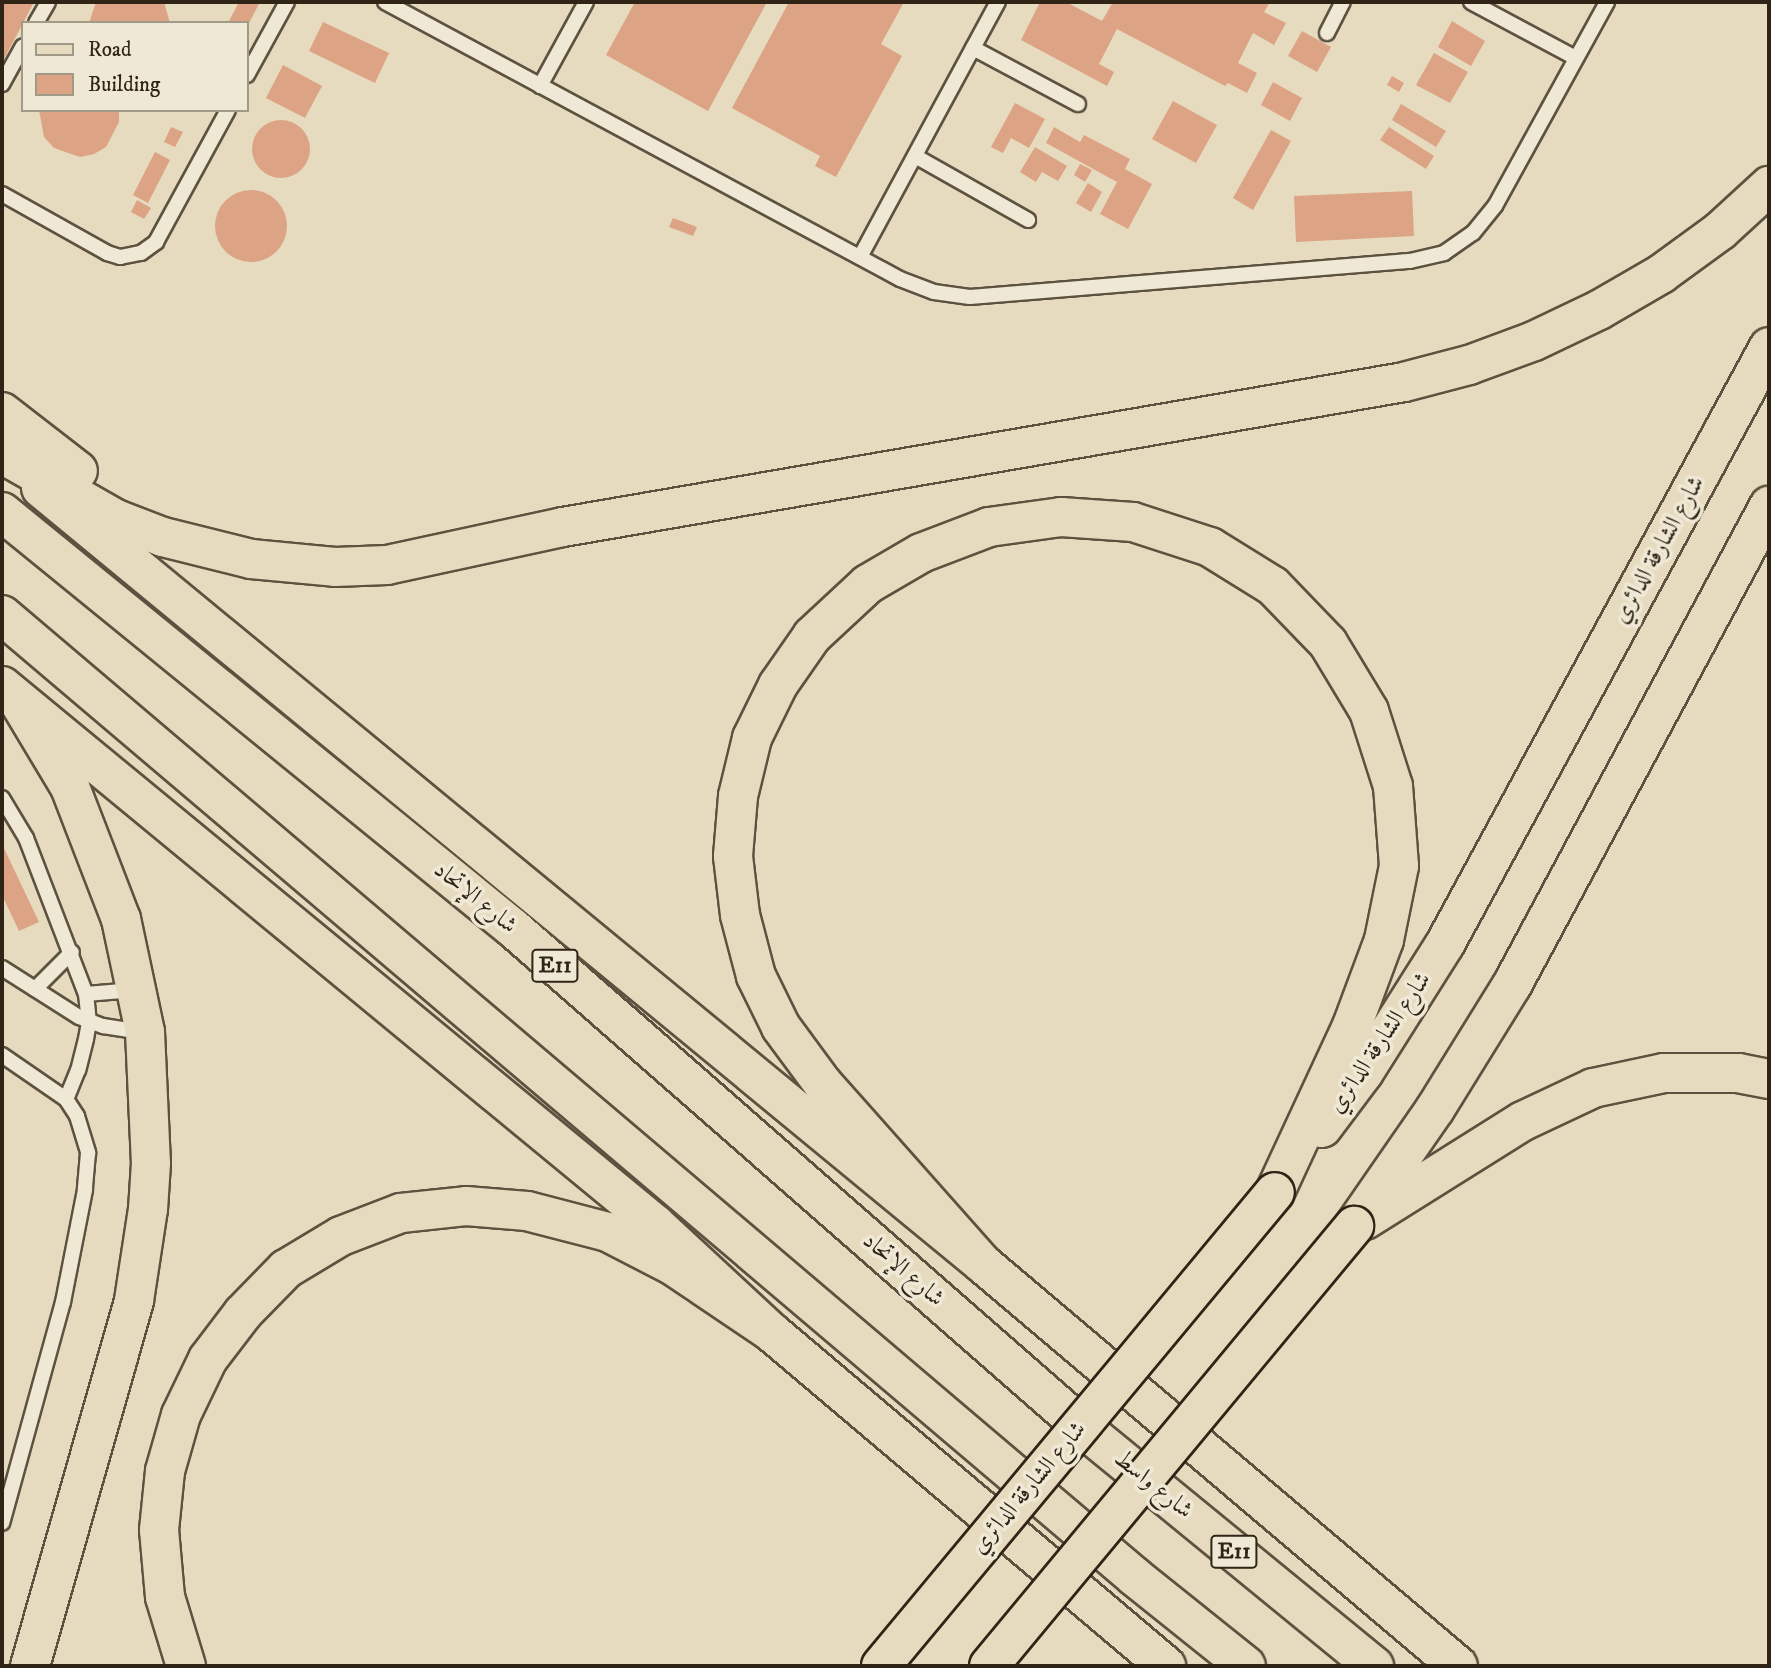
<!DOCTYPE html>
<html>
<head>
<meta charset="utf-8">
<style>
  body { margin:0 }
  #map { position:relative; width:1771px; height:1668px; overflow:hidden; background:#e7dbbf; font-family:"IM FELL DW Pica",Amiri,serif }
  div>[style] { position:absolute }
  .building>* { inset:0; background:#dca384 }
  .round { border-radius:50% }
  .roads { filter:drop-shadow(2px 0 #5d5240) drop-shadow(-2px 0 #5d5240) drop-shadow(0 2px #5d5240) drop-shadow(0 -2px #5d5240) }
  .service>* { height:14px; margin:-7px; padding:0 7px; transform-origin:7px; border-radius:7px; background:#efe8d5 }
  .primary>* { height:38px; margin:-19px; padding:0 19px; transform-origin:19px; border-radius:19px; background:#e7dbbf }
  .trunk>* { height:38px; margin:-19px; padding:0 19px; transform-origin:19px; border-radius:19px; background:#e7dbbf }
  .motorway>* { height:38px; margin:-19px; padding:0 19px; transform-origin:19px; border-radius:19px; background:#e7dbbf }
  .bridges { filter:drop-shadow(2px 0 #2f2416) drop-shadow(-2px 0 #2f2416) drop-shadow(0 2px #2f2416) drop-shadow(0 -2px #2f2416) }
  .motorway-bridge>* { height:38px; margin:-19px; padding:0 19px; transform-origin:19px; border-radius:19px; background:#e7dbbf }
  span { translate:-50% -50%; white-space:nowrap; text-align:center; line-height:1.15; -webkit-text-stroke:7px #efe8d5; paint-order:stroke }
  .shield-label span { padding:2px 5px; background:#efe8d5; border:2px solid; border-radius:5px; -webkit-text-stroke-width:0 }
  .shield-label { font-size:23px; color:#2f2416; font-weight:700 }
  .street-label { font-size:24px; color:#2f2416 }
  .frame { position:absolute; inset:0; border:4px solid #2f2416; pointer-events:none }
  .legend { position:absolute; left:21px; top:21px; width:228px; height:91px; box-sizing:border-box; background:#efe8d5; border:2px solid #a29a89; margin:0; padding:9px 12px; list-style:none; font-size:21px; color:#2f2416 }
  .legend li { display:flex; align-items:center; gap:14px; height:35px }
  .legend b { width:35px; border:2px solid #a29a89 }
</style>
</head>
<body>
<div id="map">
  <div class="building">
    <i style="clip-path:polygon(2px 2px,34px 2px,2px 63px)"></i>
    <i style="clip-path:polygon(96px 2px,164px 2px,170px 23px,89px 23px)"></i>
    <i style="clip-path:polygon(239px 2px,260px 2px,247px 27px,247px 23px,228px 23px)"></i>
    <i style="clip-path:polygon(635px 2px,767px 2px,708px 111px,606px 55px)"></i>
    <i style="clip-path:polygon(789px 2px,904px 2px,881px 44px,902px 56px,836px 177px,815px 166px,820px 156px,732px 108px)"></i>
    <i style="clip-path:polygon(1040px 2px,1066px 2px,1102px 21px,1113px 2px,1270px 2px,1264px 12px,1286px 23px,1274px 45px,1253px 33px,1238px 63px,1257px 73px,1247px 93px,1228px 83px,1225px 86px,1117px 29px,1099px 64px,1114px 72px,1107px 86px,1021px 40px)"></i>
    <i style="clip-path:polygon(1452px 21px,1485px 41px,1471px 66px,1438px 47px)"></i>
    <i style="clip-path:polygon(323px 22px,389px 53px,375px 83px,309px 51px)"></i>
    <i style="clip-path:polygon(1302px 31px,1331px 47px,1317px 72px,1288px 56px)"></i>
    <i style="clip-path:polygon(1434px 53px,1468px 72px,1450px 103px,1416px 85px)"></i>
    <i style="clip-path:polygon(283px 65px,322px 86px,305px 118px,266px 98px)"></i>
    <i style="clip-path:polygon(1392px 76px,1404px 83px,1399px 92px,1387px 85px)"></i>
    <i style="clip-path:polygon(1273px 82px,1302px 98px,1290px 121px,1261px 105px)"></i>
    <i style="clip-path:polygon(1173px 101px,1217px 125px,1196px 163px,1152px 139px)"></i>
    <i style="clip-path:polygon(1015px 103px,1045px 119px,1029px 148px,1011px 138px,1003px 153px,991px 147px)"></i>
    <i style="clip-path:polygon(1401px 104px,1446px 131px,1436px 147px,1392px 120px)"></i>
    <i style="clip-path:polygon(39px 110px,119px 110px,119px 122px,106px 147px,94px 154px,80px 157px,54px 148px,44px 137px)"></i>
    <i class="round" style="left:252px;top:120px;width:58px;height:58px"></i>
    <i style="clip-path:polygon(171px 127px,183px 132px,175px 147px,164px 142px)"></i>
    <i style="clip-path:polygon(1054px 127px,1080px 142px,1084px 135px,1130px 159px,1125px 169px,1152px 184px,1128px 229px,1100px 214px,1117px 182px,1046px 143px)"></i>
    <i style="clip-path:polygon(1389px 127px,1434px 156px,1426px 169px,1380px 140px)"></i>
    <i style="clip-path:polygon(1271px 130px,1291px 141px,1253px 210px,1233px 198px)"></i>
    <i style="clip-path:polygon(1035px 147px,1067px 166px,1058px 181px,1042px 172px,1036px 182px,1020px 172px)"></i>
    <i style="clip-path:polygon(155px 152px,170px 160px,148px 203px,133px 195px)"></i>
    <i style="clip-path:polygon(1080px 164px,1092px 170px,1085px 182px,1074px 175px)"></i>
    <i style="clip-path:polygon(1088px 183px,1102px 192px,1091px 212px,1076px 203px)"></i>
    <i class="round" style="left:215px;top:190px;width:72px;height:72px"></i>
    <i style="clip-path:polygon(1412px 191px,1414px 236px,1296px 242px,1294px 196px)"></i>
    <i style="clip-path:polygon(137px 200px,151px 208px,144px 219px,131px 212px)"></i>
    <i style="clip-path:polygon(673px 218px,697px 227px,693px 236px,669px 227px)"></i>
    <i style="clip-path:polygon(2px 844px,39px 922px,19px 931px,2px 895px)"></i>
  </div>
  <div class="roads">
    <div class="service">
      <i style="left:385px;top:2px;width:585px;rotate:28.27deg"></i>
      <i style="left:900px;top:279px;width:36px;rotate:21deg"></i>
      <i style="left:934px;top:292px;width:36px;rotate:8deg"></i>
      <i style="left:970px;top:297px;width:441px;rotate:-4.7deg"></i>
      <i style="left:1410px;top:261px;width:35px;rotate:-13deg"></i>
      <i style="left:1444px;top:253px;width:35px;rotate:-35deg"></i>
      <i style="left:1473px;top:233px;width:35px;rotate:-51deg"></i>
      <i style="left:1495px;top:206px;width:233px;rotate:-61.2deg"></i>
      <i style="left:1471px;top:2px;width:119px;rotate:28.1deg"></i>
      <i style="left:36px;top:23px;width:24px;rotate:-60deg"></i>
      <i style="left:1327px;top:33px;width:35px;rotate:-63deg"></i>
      <i style="left:973px;top:48px;width:119px;rotate:28.1deg"></i>
      <i style="left:247px;top:75px;width:83px;rotate:-61.3deg"></i>
      <i style="left:2px;top:84px;width:43px;rotate:-61.1deg"></i>
      <i style="left:540px;top:86px;width:96px;rotate:-61.3deg"></i>
      <i style="left:915px;top:156px;width:130px;rotate:29.5deg"></i>
      <i style="left:2px;top:194px;width:120px;rotate:29.3deg"></i>
      <i style="left:107px;top:253px;width:14px;rotate:17deg"></i>
      <i style="left:120px;top:257px;width:21px;rotate:-11deg"></i>
      <i style="left:141px;top:253px;width:19px;rotate:-36deg"></i>
      <i style="left:156px;top:242px;width:150px;rotate:-61.4deg"></i>
      <i style="left:860px;top:257px;width:290px;rotate:-61.6deg"></i>
      <i style="left:2px;top:798px;width:47px;rotate:59deg"></i>
      <i style="left:26px;top:838px;width:167px;rotate:69deg"></i>
      <i style="left:86px;top:994px;width:28px;rotate:84deg"></i>
      <i style="left:89px;top:1022px;width:17px;rotate:100deg"></i>
      <i style="left:86px;top:1039px;width:32px;rotate:104deg"></i>
      <i style="left:78px;top:1070px;width:31px;rotate:112deg"></i>
      <i style="left:2px;top:968px;width:91px;rotate:32.5deg"></i>
      <i style="left:79px;top:1017px;width:26px;rotate:21deg"></i>
      <i style="left:103px;top:1026px;width:38px;rotate:9deg"></i>
      <i style="left:35px;top:989px;width:52px;rotate:-45deg"></i>
      <i style="left:86px;top:994px;width:48px;rotate:-4.8deg"></i>
      <i style="left:2px;top:1055px;width:78px;rotate:34.5deg"></i>
      <i style="left:66px;top:1099px;width:20px;rotate:57deg"></i>
      <i style="left:77px;top:1116px;width:39px;rotate:73deg"></i>
      <i style="left:88px;top:1153px;width:37px;rotate:95deg"></i>
      <i style="left:85px;top:1190px;width:114px;rotate:101.1deg"></i>
      <i style="left:63px;top:1302px;width:229px;rotate:105.4deg"></i>
    </div>
    <div class="primary">
      <i style="left:41px;top:488px;width:1220px;rotate:39.48deg"></i>
      <i style="left:983px;top:1264px;width:622px;rotate:40.24deg"></i>
      <i style="left:2px;top:686px;width:847px;rotate:39.49deg"></i>
      <i style="left:656px;top:1225px;width:156px;rotate:42.9deg"></i>
      <i style="left:770px;top:1331px;width:519px;rotate:40.23deg"></i>
    </div>
    <div class="trunk">
      <i style="left:2px;top:512px;width:660px;rotate:39.16deg"></i>
      <i style="left:514px;top:929px;width:771px;rotate:41.21deg"></i>
      <i style="left:1094px;top:1437px;width:362px;rotate:39.3deg"></i>
      <i style="left:2px;top:615px;width:1486px;rotate:40.33deg"></i>
      <i style="left:1135px;top:1577px;width:142px;rotate:38.7deg"></i>
    </div>
    <div class="motorway">
      <i style="left:2px;top:412px;width:96px;rotate:37.8deg"></i>
      <i style="left:2px;top:454px;width:131px;rotate:29.7deg"></i>
      <i style="left:116px;top:519px;width:50px;rotate:21deg"></i>
      <i style="left:163px;top:537px;width:91px;rotate:14deg"></i>
      <i style="left:251px;top:559px;width:84px;rotate:5.4deg"></i>
      <i style="left:335px;top:567px;width:52px;rotate:-2.2deg"></i>
      <i style="left:387px;top:565px;width:180px;rotate:-12.2deg"></i>
      <i style="left:563px;top:527px;width:853px;rotate:-9.78deg"></i>
      <i style="left:1404px;top:382px;width:67px;rotate:-14.7deg"></i>
      <i style="left:1469px;top:365px;width:69px;rotate:-20.3deg"></i>
      <i style="left:1534px;top:341px;width:72px;rotate:-25.5deg"></i>
      <i style="left:1599px;top:310px;width:72px;rotate:-30.1deg"></i>
      <i style="left:1661px;top:274px;width:73px;rotate:-36.1deg"></i>
      <i style="left:1720px;top:231px;width:67px;rotate:-42.6deg"></i>
      <i style="left:19px;top:702px;width:99px;rotate:59deg"></i>
      <i style="left:70px;top:787px;width:142px;rotate:68.9deg"></i>
      <i style="left:121px;top:919px;width:116px;rotate:78deg"></i>
      <i style="left:145px;top:1032px;width:131px;rotate:87.4deg"></i>
      <i style="left:151px;top:1163px;width:46px;rotate:93.7deg"></i>
      <i style="left:148px;top:1209px;width:93px;rotate:98.7deg"></i>
      <i style="left:134px;top:1301px;width:380px;rotate:105.9deg"></i>
      <i style="left:1322px;top:1128px;width:70px;rotate:-53.1deg"></i>
      <i style="left:1364px;top:1072px;width:151px;rotate:-57.7deg"></i>
      <i style="left:1445px;top:944px;width:679px;rotate:-61.51deg"></i>
      <i style="left:1365px;top:1220px;width:186px;rotate:-32.1deg"></i>
      <i style="left:1523px;top:1121px;width:77px;rotate:-25.2deg"></i>
      <i style="left:1593px;top:1088px;width:73px;rotate:-11.9deg"></i>
      <i style="left:1664px;top:1073px;width:74px"></i>
      <i style="left:1738px;top:1073px;width:32px;rotate:11deg"></i>
      <i style="left:1354px;top:1226px;width:142px;rotate:-55.3deg"></i>
      <i style="left:1435px;top:1109px;width:146px;rotate:-58.2deg"></i>
      <i style="left:1512px;top:985px;width:544px;rotate:-61.78deg"></i>
      <i style="left:983px;top:1264px;width:241px;rotate:-131.6deg"></i>
      <i style="left:823px;top:1084px;width:71px;rotate:-126.4deg"></i>
      <i style="left:781px;top:1027px;width:57px;rotate:-116.1deg"></i>
      <i style="left:756px;top:976px;width:63px;rotate:-104.7deg"></i>
      <i style="left:740px;top:915px;width:59px;rotate:-96.8deg"></i>
      <i style="left:733px;top:856px;width:60px;rotate:-85.2deg"></i>
      <i style="left:738px;top:796px;width:60px;rotate:-76.4deg"></i>
      <i style="left:752px;top:738px;width:59px;rotate:-63.9deg"></i>
      <i style="left:778px;top:685px;width:60px;rotate:-55.2deg"></i>
      <i style="left:812px;top:636px;width:76px;rotate:-42.9deg"></i>
      <i style="left:868px;top:584px;width:61px;rotate:-30.3deg"></i>
      <i style="left:921px;top:553px;width:73px;rotate:-20.9deg"></i>
      <i style="left:989px;top:527px;width:73px;rotate:-7.9deg"></i>
      <i style="left:1061px;top:517px;width:72px;rotate:4deg"></i>
      <i style="left:1133px;top:522px;width:81px;rotate:18deg"></i>
      <i style="left:1210px;top:547px;width:74px;rotate:31.8deg"></i>
      <i style="left:1273px;top:586px;width:79px;rotate:46deg"></i>
      <i style="left:1328px;top:643px;width:79px;rotate:58.9deg"></i>
      <i style="left:1369px;top:711px;width:79px;rotate:72.3deg"></i>
      <i style="left:1393px;top:786px;width:80px;rotate:85.7deg"></i>
      <i style="left:1399px;top:866px;width:76px;rotate:101.5deg"></i>
      <i style="left:1384px;top:940px;width:92px;rotate:110.4deg"></i>
      <i style="left:1352px;top:1026px;width:183px;rotate:114.9deg"></i>
      <i style="left:186px;top:1666px;width:72px;rotate:-106.9deg"></i>
      <i style="left:165px;top:1597px;width:67px;rotate:-95.1deg"></i>
      <i style="left:159px;top:1530px;width:59px;rotate:-84.2deg"></i>
      <i style="left:165px;top:1471px;width:58px;rotate:-74.1deg"></i>
      <i style="left:181px;top:1415px;width:62px;rotate:-64.3deg"></i>
      <i style="left:208px;top:1359px;width:58px;rotate:-52.7deg"></i>
      <i style="left:243px;top:1313px;width:62px;rotate:-45.7deg"></i>
      <i style="left:286px;top:1269px;width:64px;rotate:-31deg"></i>
      <i style="left:341px;top:1236px;width:64px;rotate:-21deg"></i>
      <i style="left:401px;top:1213px;width:65px;rotate:-6.1deg"></i>
      <i style="left:466px;top:1206px;width:61px;rotate:4.7deg"></i>
      <i style="left:527px;top:1211px;width:84px;rotate:14.5deg"></i>
      <i style="left:608px;top:1232px;width:72px;rotate:27.3deg"></i>
      <i style="left:672px;top:1265px;width:118px;rotate:34deg"></i>
    </div>
  </div>
  <div class="bridges">
    <div class="motorway-bridge">
      <i style="left:881px;top:1666px;width:616px;rotate:-50.27deg"></i>
      <i style="left:989px;top:1666px;width:572px;rotate:-50.32deg"></i>
    </div>
  </div>
  <div class="shield-label">
    <span style="left:555px;top:966px">E11</span>
    <span style="left:1234px;top:1552px">E11</span>
  </div>
  <div class="street-label">
    <span style="left:1659px;top:550px;rotate:-61deg">شارع الشارقة الدائري</span>
    <span style="left:475px;top:898px;rotate:39deg">شارع الإتحاد</span>
    <span style="left:1380px;top:1043px;rotate:-56deg">شارع الشارقة الدائري</span>
    <span style="left:903px;top:1270px;rotate:41deg">شارع الإتحاد</span>
    <span style="left:1153px;top:1485px;rotate:39deg">شارع واسط</span>
    <span style="left:1029px;top:1488px;rotate:-50deg">شارع الشارقة الدائري</span>
  </div>
  <div class="frame"></div>
  <ul class="legend">
  <li><b style="height:9px;background:#e7dbbf"></b>Road</li>
  <li><b style="height:19px;background:#dca384"></b>Building</li>
  </ul>
</div>
</body>
</html>
